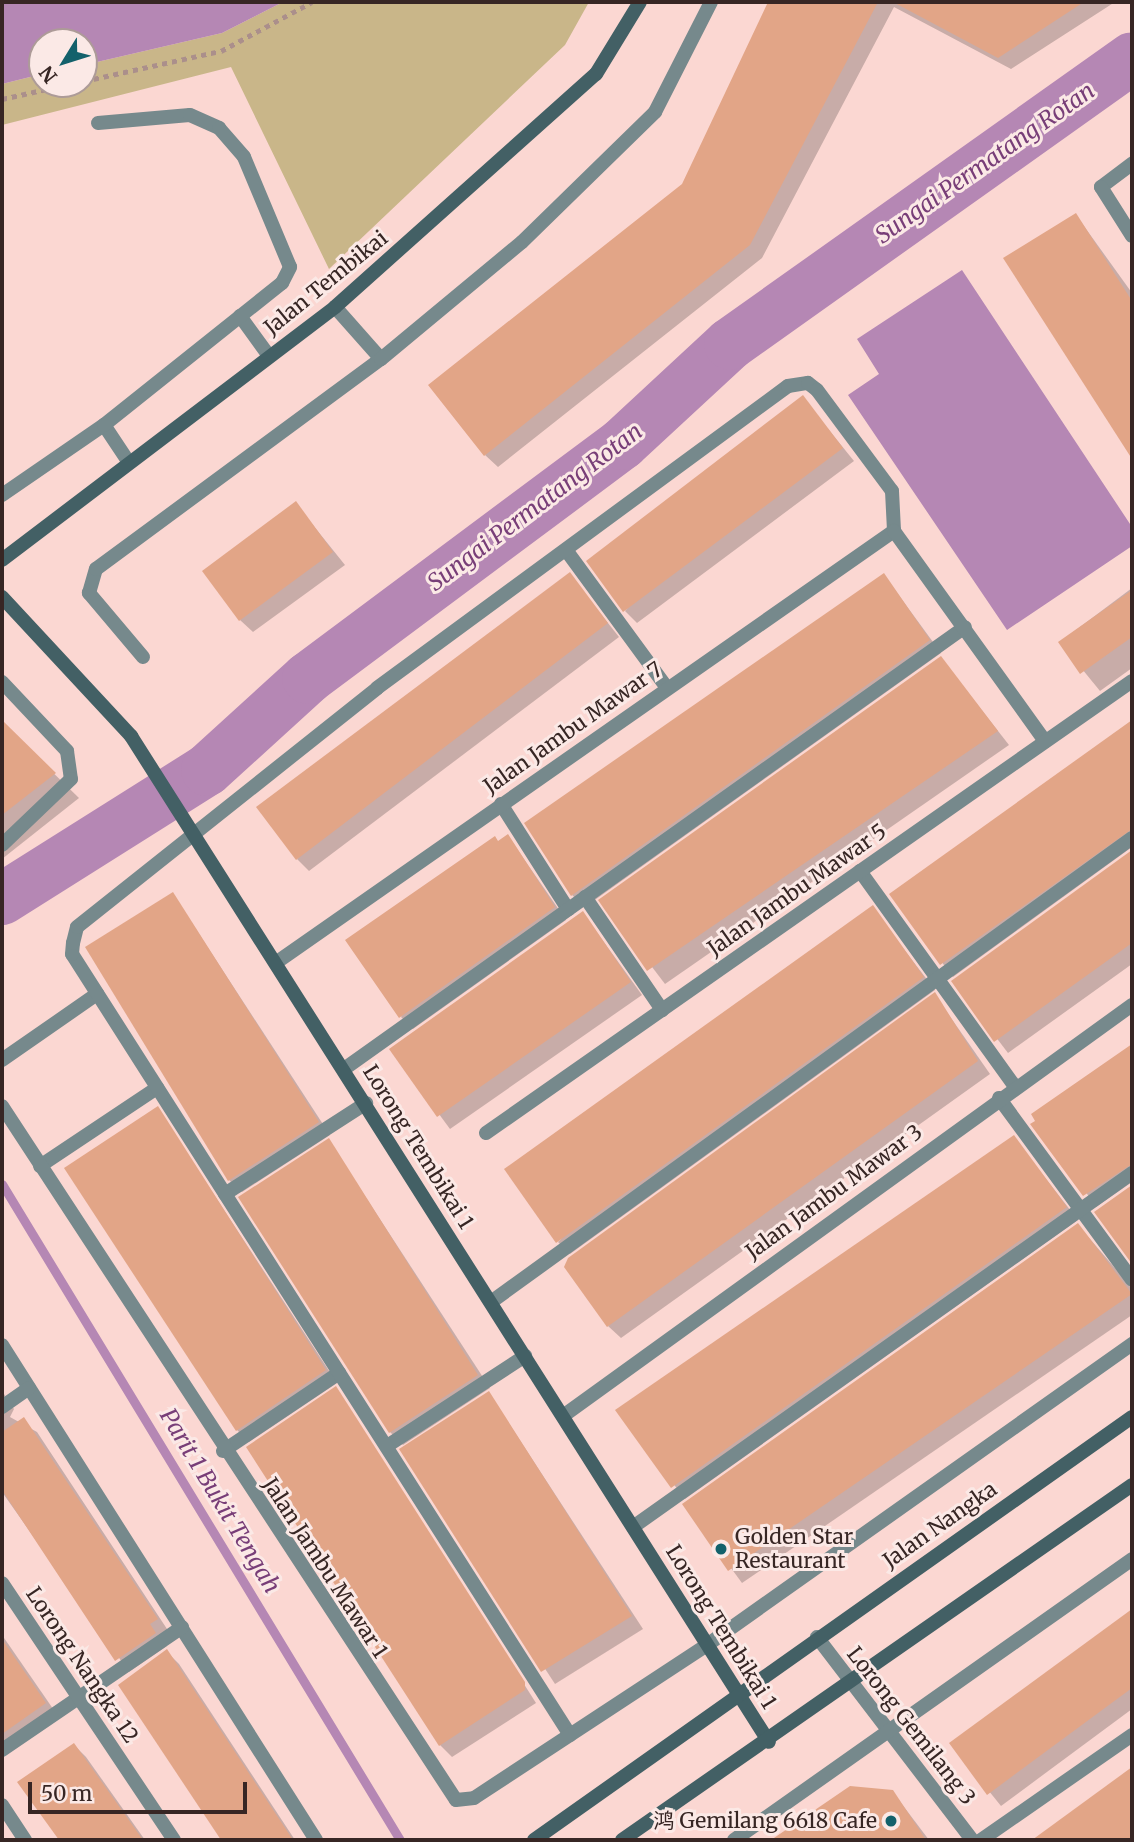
<!DOCTYPE html>
<html>
<head>
<meta charset="utf-8">
<style>
  body { margin:0 }
  #map { position:relative; width:1134px; height:1842px; overflow:hidden; background:#fbd7d2; font-family:Merriweather,"Noto Sans SC",serif }
  div>[style] { position:absolute }
  .green>* { inset:0; background:#c9b689 }
  .water>* { inset:0; background:#b587b4 }
  .shadow>* { inset:0; background:#0003 }
  .stream>* { height:9px; margin:-4.5px; padding:0 4.5px; transform-origin:4.5px; border-radius:4.5px; background:#b587b4 }
  .river>* { height:52px; margin:-26px; padding:0 26px; transform-origin:26px; border-radius:26px; background:#b587b4 }
  .building>* { inset:0; background:#e2a587 }
  .path>* { height:4.5px; margin-top:-2.25px; transform-origin:0; background:repeating-linear-gradient(90deg,#ab8f8b 0 5px,transparent 0 10px) }
  .lane>* { height:14px; margin:-7px; padding:0 7px; transform-origin:7px; border-radius:7px; background:#76898c }
  .street>* { height:14px; margin:-7px; padding:0 7px; transform-origin:7px; border-radius:7px; background:#76898c }
  .secondary>* { height:14px; margin:-7px; padding:0 7px; transform-origin:7px; border-radius:7px; background:#436065 }
  .dots>* { width:19px; height:19px; translate:-50% -50%; box-sizing:border-box; border:4px solid #fbe9e6; border-radius:50% }
  span { translate:-50% -50%; white-space:nowrap; text-align:center; line-height:1.15; -webkit-text-stroke:6px #fbe9e6; paint-order:stroke }
  .street-label { font-size:21px; color:#372624 }
  .poi-label { font-size:21px; color:#372624 }
  .left { translate:0 -50%; text-align:left }
  .right { translate:-100% -50%; text-align:right }
  .water-label { font-size:23px; color:#783e78; font-style:italic }
  .frame { position:absolute; inset:0; border:4px solid #372624; pointer-events:none }
  .north { position:absolute; left:28px; top:28px; width:70px; height:70px; box-sizing:border-box; background:#fbe9e6; border:2px solid #ad9b98; border-radius:50%; rotate:232deg; font-size:19px; font-weight:700; line-height:28px; text-align:center; color:#372624 }
  .north::after { content:''; display:block; margin:auto; width:24px; height:32px; background:#13616b; clip-path:polygon(50% 0,100% 100%,50% 72%,0 100%) }
  .scale { position:absolute; left:28px; top:1782px; width:219px; height:32px; box-sizing:border-box; border:4px solid #372624; border-top:0; padding-left:9px; font-size:21px; line-height:24px; white-space:nowrap; color:#372624; -webkit-text-stroke:5px #fbe9e6; paint-order:stroke }
</style>
</head>
<body>
<div id="map">
  <div class="green">
    <i style="clip-path:polygon(283px 2px,589px 2px,565px 45px,329px 269px,231px 67px,2px 125px,2px 84px,42px 74px,42px 84px,84px 84px,84px 65px,222px 33px)"></i>
  </div>
  <div class="water">
    <i style="clip-path:polygon(2px 2px,283px 2px,222px 33px,84px 65px,84px 42px,42px 42px,42px 74px,2px 84px)"></i>
    <i style="clip-path:polygon(962px 270px,1132px 527px,1132px 546px,1007px 630px,848px 395px,879px 374px,857px 339px)"></i>
  </div>
  <div class="shadow">
    <i style="clip-path:polygon(770px 2px,1115px 2px,1011px 69px,894px 7px,762px 258px,498px 467px,485px 455px,684px 185px)"></i>
    <i style="clip-path:polygon(1076px 215px,1132px 293px,1132px 456px,1006px 258px)"></i>
    <i style="clip-path:polygon(803px 398px,854px 461px,637px 623px,625px 611px)"></i>
    <i style="clip-path:polygon(296px 504px,345px 565px,253px 632px,240px 620px)"></i>
    <i style="clip-path:polygon(570px 575px,619px 637px,309px 871px,297px 859px)"></i>
    <i style="clip-path:polygon(884px 575px,941px 653px,585px 907px,572px 895px)"></i>
    <i style="clip-path:polygon(1132px 588px,1132px 668px,1100px 691px,1060px 642px)"></i>
    <i style="clip-path:polygon(941px 658px,1009px 745px,665px 984px,601px 900px)"></i>
    <i style="clip-path:polygon(1132px 722px,1132px 847px,953px 977px,891px 895px)"></i>
    <i style="clip-path:polygon(2px 723px,79px 798px,2px 859px)"></i>
    <i style="clip-path:polygon(508px 836px,566px 920px,413px 1029px,401px 1017px)"></i>
    <i style="clip-path:polygon(1132px 852px,1132px 964px,1008px 1053px,953px 981px)"></i>
    <i style="clip-path:polygon(173px 894px,330px 1135px,242px 1192px,229px 1180px)"></i>
    <i style="clip-path:polygon(583px 913px,642px 995px,450px 1129px,391px 1049px)"></i>
    <i style="clip-path:polygon(883px 922px,935px 990px,570px 1254px,558px 1242px)"></i>
    <i style="clip-path:polygon(935px 995px,990px 1074px,621px 1338px,608px 1326px)"></i>
    <i style="clip-path:polygon(1132px 1046px,1132px 1182px,1096px 1207px,1033px 1115px)"></i>
    <i style="clip-path:polygon(158px 1109px,337px 1383px,249px 1442px,237px 1430px)"></i>
    <i style="clip-path:polygon(1014px 1138px,1078px 1220px,685px 1499px,617px 1410px)"></i>
    <i style="clip-path:polygon(329px 1141px,490px 1388px,403px 1445px,390px 1432px)"></i>
    <i style="clip-path:polygon(1078px 1225px,1132px 1288px,1132px 1315px,742px 1583px,684px 1504px)"></i>
    <i style="clip-path:polygon(336px 1389px,536px 1703px,452px 1757px,440px 1745px)"></i>
    <i style="clip-path:polygon(2px 1391px,14px 1409px,10px 1417px,37px 1432px,169px 1632px,161px 1637px,167px 1646px,129px 1672px,2px 1492px)"></i>
    <i style="clip-path:polygon(489px 1393px,643px 1629px,555px 1684px,402px 1450px)"></i>
    <i style="clip-path:polygon(1132px 1611px,1132px 1709px,1001px 1806px,951px 1744px)"></i>
    <i style="clip-path:polygon(2px 1635px,58px 1716px,2px 1751px)"></i>
    <i style="clip-path:polygon(166px 1651px,179px 1664px,295px 1840px,224px 1840px,121px 1685px)"></i>
    <i style="clip-path:polygon(74px 1745px,86px 1757px,145px 1840px,61px 1840px,20px 1782px)"></i>
    <i style="clip-path:polygon(1132px 1769px,1132px 1840px,1035px 1840px)"></i>
    <i style="clip-path:polygon(851px 1788px,892px 1791px,929px 1840px,774px 1840px)"></i>
  </div>
  <div class="stream">
    <i style="left:2px;top:1184px;width:767px;rotate:58.75deg"></i>
  </div>
  <div class="river">
    <i style="left:2px;top:899px;width:242px;rotate:-32.2deg"></i>
    <i style="left:207px;top:770px;width:137px;rotate:-42.3deg"></i>
    <i style="left:308px;top:678px;width:392px;rotate:-36.7deg"></i>
    <i style="left:622px;top:444px;width:147px;rotate:-42.8deg"></i>
    <i style="left:730px;top:344px;width:493px;rotate:-35.4deg"></i>
  </div>
  <div class="building">
    <i style="clip-path:polygon(768px 2px,878px 2px,750px 245px,484px 456px,428px 385px,682px 184px)"></i>
    <i style="clip-path:polygon(893px 2px,1084px 2px,998px 58px)"></i>
    <i style="clip-path:polygon(1076px 213px,1132px 301px,1132px 459px,1003px 258px)"></i>
    <i style="clip-path:polygon(803px 395px,843px 448px,623px 612px,586px 561px)"></i>
    <i style="clip-path:polygon(296px 501px,333px 552px,239px 621px,202px 571px)"></i>
    <i style="clip-path:polygon(570px 572px,608px 623px,296px 860px,256px 807px)"></i>
    <i style="clip-path:polygon(884px 573px,930px 640px,571px 896px,524px 823px)"></i>
    <i style="clip-path:polygon(1132px 590px,1132px 637px,1080px 674px,1058px 642px)"></i>
    <i style="clip-path:polygon(941px 656px,998px 731px,647px 971px,598px 900px)"></i>
    <i style="clip-path:polygon(2px 720px,56px 773px,2px 815px)"></i>
    <i style="clip-path:polygon(1132px 720px,1132px 829px,940px 965px,889px 894px)"></i>
    <i style="clip-path:polygon(508px 834px,555px 907px,399px 1018px,345px 940px,495px 836px,498px 841px)"></i>
    <i style="clip-path:polygon(1132px 850px,1132px 943px,994px 1042px,951px 981px)"></i>
    <i style="clip-path:polygon(173px 892px,319px 1122px,228px 1181px,85px 947px)"></i>
    <i style="clip-path:polygon(873px 905px,924px 977px,556px 1243px,504px 1169px)"></i>
    <i style="clip-path:polygon(583px 911px,631px 982px,437px 1117px,389px 1049px)"></i>
    <i style="clip-path:polygon(935px 992px,978px 1061px,607px 1327px,564px 1267px,568px 1258px)"></i>
    <i style="clip-path:polygon(1132px 1044px,1132px 1164px,1083px 1196px,1030px 1124px,1035px 1121px,1031px 1114px)"></i>
    <i style="clip-path:polygon(158px 1106px,326px 1370px,236px 1431px,64px 1168px)"></i>
    <i style="clip-path:polygon(1014px 1135px,1067px 1207px,671px 1488px,615px 1410px)"></i>
    <i style="clip-path:polygon(329px 1138px,478px 1375px,389px 1433px,238px 1197px)"></i>
    <i style="clip-path:polygon(1132px 1185px,1132px 1264px,1094px 1212px)"></i>
    <i style="clip-path:polygon(1078px 1223px,1132px 1294px,728px 1571px,682px 1504px)"></i>
    <i style="clip-path:polygon(336px 1386px,525px 1682px,525px 1690px,439px 1746px,246px 1447px)"></i>
    <i style="clip-path:polygon(489px 1391px,632px 1616px,541px 1672px,399px 1449px)"></i>
    <i style="clip-path:polygon(24px 1417px,158px 1619px,150px 1624px,156px 1633px,115px 1661px,2px 1490px,2px 1432px)"></i>
    <i style="clip-path:polygon(1132px 1609px,1132px 1688px,987px 1795px,949px 1743px)"></i>
    <i style="clip-path:polygon(2px 1639px,46px 1703px,2px 1734px)"></i>
    <i style="clip-path:polygon(167px 1649px,293px 1840px,221px 1840px,118px 1685px)"></i>
    <i style="clip-path:polygon(74px 1743px,143px 1840px,59px 1840px,17px 1782px)"></i>
    <i style="clip-path:polygon(1132px 1767px,1132px 1840px,1032px 1840px)"></i>
    <i style="clip-path:polygon(850px 1786px,893px 1790px,926px 1840px,771px 1840px)"></i>
  </div>
  <div class="path">
    <i style="left:84px;top:81px;width:140px;rotate:-12.4deg"></i>
    <i style="left:221px;top:51px;width:103px;rotate:-28.3deg"></i>
    <i style="left:2px;top:99px;width:69px;rotate:-12.6deg"></i>
  </div>
  <div class="lane">
    <i style="left:98px;top:123px;width:92px;rotate:-5deg"></i>
    <i style="left:190px;top:115px;width:32px;rotate:24deg"></i>
    <i style="left:219px;top:128px;width:38px;rotate:49deg"></i>
    <i style="left:244px;top:157px;width:119px;rotate:67.3deg"></i>
    <i style="left:1101px;top:187px;width:39px;rotate:-37deg"></i>
    <i style="left:566px;top:550px;width:171px;rotate:53.8deg"></i>
    <i style="left:2px;top:682px;width:95px;rotate:46.7deg"></i>
    <i style="left:67px;top:751px;width:28px;rotate:82deg"></i>
    <i style="left:71px;top:779px;width:95px;rotate:136.3deg"></i>
    <i style="left:501px;top:804px;width:125px;rotate:57.5deg"></i>
    <i style="left:860px;top:871px;width:266px;rotate:54.3deg"></i>
    <i style="left:585px;top:897px;width:137px;rotate:55.7deg"></i>
    <i style="left:2px;top:1060px;width:116px;rotate:-34.8deg"></i>
    <i style="left:344px;top:1069px;width:762px;rotate:-35.44deg"></i>
    <i style="left:999px;top:1098px;width:225px;rotate:53.8deg"></i>
    <i style="left:40px;top:1166px;width:141px;rotate:-33.7deg"></i>
    <i style="left:225px;top:1194px;width:168px;rotate:-32.8deg"></i>
    <i style="left:491px;top:1302px;width:791px;rotate:-35.9deg"></i>
    <i style="left:2px;top:1345px;width:586px;rotate:57.61deg"></i>
    <i style="left:2px;top:1407px;width:33px;rotate:-35deg"></i>
    <i style="left:387px;top:1446px;width:165px;rotate:-33.1deg"></i>
    <i style="left:223px;top:1451px;width:140px;rotate:-33.9deg"></i>
    <i style="left:633px;top:1527px;width:612px;rotate:-35.35deg"></i>
    <i style="left:570px;top:1735px;width:926px;rotate:-122.52deg"></i>
    <i style="left:72px;top:954px;width:11px;rotate:-85deg"></i>
    <i style="left:73px;top:943px;width:16px;rotate:-76deg"></i>
    <i style="left:77px;top:927px;width:384px;rotate:-38.5deg"></i>
    <i style="left:377px;top:688px;width:510px;rotate:-36.31deg"></i>
    <i style="left:788px;top:386px;width:20px;rotate:-9deg"></i>
    <i style="left:808px;top:383px;width:11px;rotate:38deg"></i>
    <i style="left:817px;top:390px;width:126px;rotate:53.4deg"></i>
    <i style="left:892px;top:491px;width:40px;rotate:87.1deg"></i>
    <i style="left:2px;top:1750px;width:218px;rotate:-34.3deg"></i>
    <i style="left:2px;top:1805px;width:42px;rotate:56.7deg"></i>
    <i style="left:981px;top:1840px;width:184px;rotate:-34.8deg"></i>
  </div>
  <div class="street">
    <i style="left:1101px;top:187px;width:58px;rotate:57.7deg"></i>
    <i style="left:335px;top:307px;width:69px;rotate:48.5deg"></i>
    <i style="left:240px;top:316px;width:49px;rotate:54.1deg"></i>
    <i style="left:104px;top:425px;width:43px;rotate:56.3deg"></i>
    <i style="left:2px;top:495px;width:124px;rotate:-34.5deg"></i>
    <i style="left:104px;top:425px;width:228px;rotate:-38.6deg"></i>
    <i style="left:282px;top:283px;width:18px;rotate:-63deg"></i>
    <i style="left:143px;top:657px;width:84px;rotate:-130.2deg"></i>
    <i style="left:89px;top:593px;width:25px;rotate:-74deg"></i>
    <i style="left:96px;top:569px;width:354px;rotate:-36.4deg"></i>
    <i style="left:381px;top:359px;width:183px;rotate:-39.7deg"></i>
    <i style="left:522px;top:242px;width:186px;rotate:-44.3deg"></i>
    <i style="left:655px;top:112px;width:123px;rotate:-63deg"></i>
    <i style="left:277px;top:962px;width:753px;rotate:-34.94deg"></i>
    <i style="left:894px;top:531px;width:259px;rotate:54.3deg"></i>
    <i style="left:2px;top:1106px;width:829px;rotate:56.81deg"></i>
    <i style="left:456px;top:1800px;width:18px;rotate:-6deg"></i>
    <i style="left:474px;top:1798px;width:279px;rotate:-33.3deg"></i>
    <i style="left:707px;top:1645px;width:521px;rotate:-35.31deg"></i>
    <i style="left:486px;top:1133px;width:788px;rotate:-34.98deg"></i>
    <i style="left:563px;top:1416px;width:702px;rotate:-35.84deg"></i>
    <i style="left:2px;top:1583px;width:309px;rotate:56.2deg"></i>
    <i style="left:817px;top:1637px;width:255px;rotate:52.6deg"></i>
    <i style="left:734px;top:1840px;width:487px;rotate:-35.2deg"></i>
  </div>
  <div class="secondary">
    <i style="left:2px;top:560px;width:418px;rotate:-37.2deg"></i>
    <i style="left:335px;top:307px;width:350px;rotate:-41.8deg"></i>
    <i style="left:596px;top:74px;width:84px;rotate:-58.6deg"></i>
    <i style="left:2px;top:597px;width:190px;rotate:47.1deg"></i>
    <i style="left:131px;top:736px;width:1191px;rotate:57.62deg"></i>
    <i style="left:534px;top:1840px;width:732px;rotate:-35.27deg"></i>
    <i style="left:622px;top:1840px;width:621px;rotate:-34.84deg"></i>
  </div>
  <div class="dots">
    <i style="left:721px;top:1549px;background:#13616b"></i>
    <i style="left:891px;top:1821px;background:#13616b"></i>
  </div>
  <div class="street-label">
    <span style="left:326px;top:283px;rotate:-39deg">Jalan Tembikai</span>
    <span style="left:573px;top:728px;rotate:-35deg">Jalan Jambu Mawar 7</span>
    <span style="left:797px;top:890px;rotate:-35deg">Jalan Jambu Mawar 5</span>
    <span style="left:418px;top:1147px;rotate:58deg">Lorong Tembikai 1</span>
    <span style="left:834px;top:1192px;rotate:-36deg">Jalan Jambu Mawar 3</span>
    <span style="left:940px;top:1525px;rotate:-35deg">Jalan Nangka</span>
    <span style="left:325px;top:1568px;rotate:57deg">Jalan Jambu Mawar 1</span>
    <span style="left:721px;top:1627px;rotate:58deg">Lorong Tembikai 1</span>
    <span style="left:82px;top:1665px;rotate:56deg">Lorong Nangka 12</span>
    <span style="left:911px;top:1726px;rotate:52deg">Lorong Gemilang 3</span>
  </div>
  <div class="poi-label">
    <span class="left" style="left:735px;top:1549px">Golden Star<br>Restaurant</span>
    <span class="right" style="left:877px;top:1821px">鸿 Gemilang 6618 Cafe</span>
  </div>
  <div class="water-label">
    <span style="left:985px;top:163px;rotate:-35deg">Sungai Permatang Rotan</span>
    <span style="left:535px;top:507px;rotate:-37deg">Sungai Permatang Rotan</span>
    <span style="left:220px;top:1501px;rotate:59deg">Parit 1 Bukit Tengah</span>
  </div>
  <div class="frame"></div>
  <div class="north">N</div>
  <div class="scale">50 m</div>
</div>
</body>
</html>
